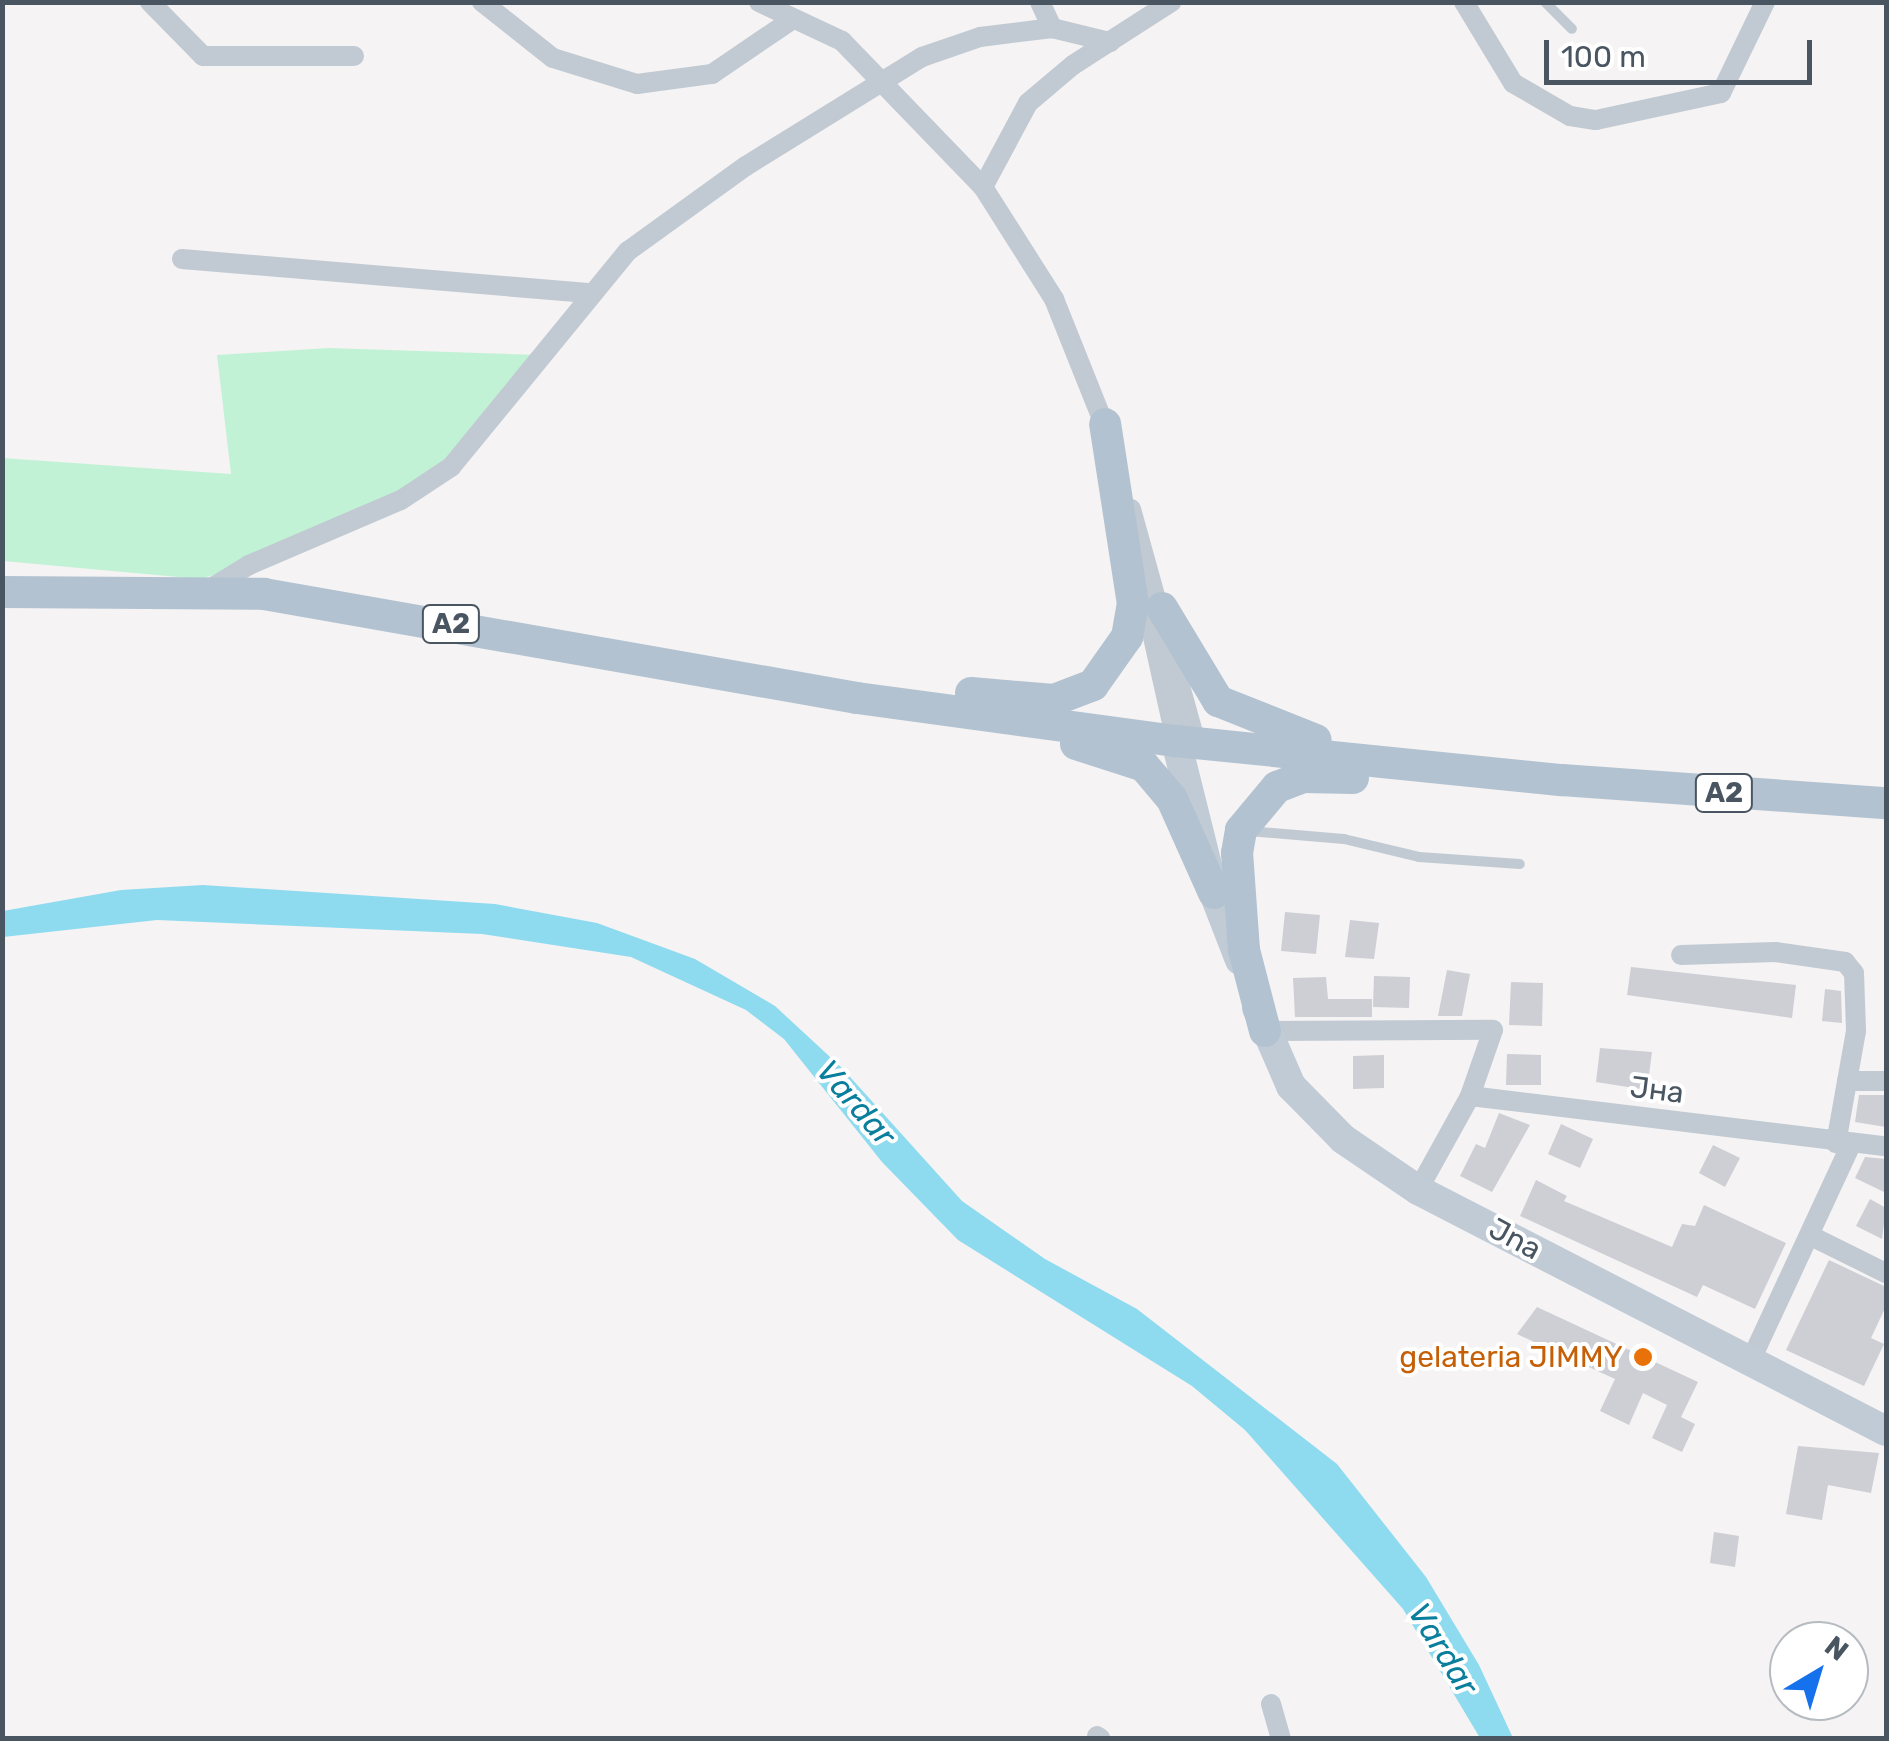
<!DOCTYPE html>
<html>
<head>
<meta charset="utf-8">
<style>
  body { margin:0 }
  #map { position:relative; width:1889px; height:1741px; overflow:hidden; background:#f5f3f3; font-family:Rubik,sans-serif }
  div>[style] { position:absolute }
  .green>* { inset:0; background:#c2f2d5 }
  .water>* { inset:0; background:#8edbf0 }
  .building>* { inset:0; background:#cdcfd5 }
  .lane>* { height:10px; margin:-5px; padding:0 5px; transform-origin:5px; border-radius:5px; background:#c1cad2 }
  .street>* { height:20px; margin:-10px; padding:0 10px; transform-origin:10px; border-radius:10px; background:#c1cad2 }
  .secondary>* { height:30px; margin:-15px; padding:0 15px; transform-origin:15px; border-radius:15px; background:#c0cbd6 }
  .primary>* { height:32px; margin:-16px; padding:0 16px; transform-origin:16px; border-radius:16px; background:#b2c2d1 }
  .dots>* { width:28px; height:28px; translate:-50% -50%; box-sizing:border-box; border:5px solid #fff; border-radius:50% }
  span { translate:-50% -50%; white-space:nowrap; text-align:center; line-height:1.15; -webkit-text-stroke:8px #fff; paint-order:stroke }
  .shield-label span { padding:2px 8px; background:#fff; border:2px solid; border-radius:8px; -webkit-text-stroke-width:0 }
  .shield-label { font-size:28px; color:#495661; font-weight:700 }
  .street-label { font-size:30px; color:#495661 }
  .food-label { font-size:30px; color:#c56008 }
  .right { translate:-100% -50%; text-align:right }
  .water-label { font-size:32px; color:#097e9d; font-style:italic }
  .frame { position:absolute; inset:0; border:5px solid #495661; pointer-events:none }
  .north { position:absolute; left:1769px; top:1621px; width:100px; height:100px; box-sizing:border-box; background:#fff; border:2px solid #b6bbc0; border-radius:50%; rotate:38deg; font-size:28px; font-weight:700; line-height:40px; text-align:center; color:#495661 }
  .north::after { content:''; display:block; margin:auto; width:35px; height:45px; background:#1672ec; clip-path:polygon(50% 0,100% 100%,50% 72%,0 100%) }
  .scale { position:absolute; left:1544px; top:40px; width:268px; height:45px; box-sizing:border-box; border:5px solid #495661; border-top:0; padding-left:12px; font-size:30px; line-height:35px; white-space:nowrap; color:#495661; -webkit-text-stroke:8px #fff; paint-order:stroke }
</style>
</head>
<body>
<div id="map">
  <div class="green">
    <i style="clip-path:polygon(328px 348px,540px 355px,451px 467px,249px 565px,200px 579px,3px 561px,2px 458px,231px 474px,217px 355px)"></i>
  </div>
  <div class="water">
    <i style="clip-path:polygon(203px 885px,495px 904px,597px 923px,695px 959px,775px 1006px,842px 1068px,962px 1201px,1045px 1259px,1137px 1309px,1337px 1464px,1426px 1577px,1479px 1665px,1513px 1738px,1480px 1738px,1403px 1609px,1245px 1430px,1192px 1386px,958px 1240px,882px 1162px,784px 1039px,746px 1010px,631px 957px,482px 934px,157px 920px,3px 937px,3px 911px,121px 890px)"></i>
  </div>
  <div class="building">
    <i style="clip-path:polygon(1285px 912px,1320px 915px,1316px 954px,1281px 951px)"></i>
    <i style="clip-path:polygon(1350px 920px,1379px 923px,1374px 959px,1345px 957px)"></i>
    <i style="clip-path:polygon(1631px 967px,1796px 985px,1792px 1018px,1627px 995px)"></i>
    <i style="clip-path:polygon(1447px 970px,1470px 974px,1462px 1016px,1438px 1016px)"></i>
    <i style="clip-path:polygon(1374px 976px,1410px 977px,1409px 1008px,1373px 1007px)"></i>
    <i style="clip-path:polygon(1326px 977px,1328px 999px,1372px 999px,1372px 1017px,1295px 1017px,1293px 978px)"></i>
    <i style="clip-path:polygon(1511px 982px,1543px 983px,1542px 1026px,1509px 1025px)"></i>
    <i style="clip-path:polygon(1825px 989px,1841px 991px,1842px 1023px,1822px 1021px)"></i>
    <i style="clip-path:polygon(1600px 1048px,1652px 1052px,1647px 1090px,1596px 1082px)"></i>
    <i style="clip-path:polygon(1507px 1054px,1541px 1055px,1541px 1085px,1506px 1085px)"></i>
    <i style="clip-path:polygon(1384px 1055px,1384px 1088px,1353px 1089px,1353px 1056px)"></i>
    <i style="clip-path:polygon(1859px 1095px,1886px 1095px,1886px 1127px,1855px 1122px)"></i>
    <i style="clip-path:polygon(1499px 1113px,1530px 1125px,1492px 1192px,1460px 1176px,1476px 1144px,1485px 1148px)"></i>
    <i style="clip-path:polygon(1561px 1124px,1593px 1139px,1580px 1168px,1548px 1154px)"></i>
    <i style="clip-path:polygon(1713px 1145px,1740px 1158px,1725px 1187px,1699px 1173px)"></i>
    <i style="clip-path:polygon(1865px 1157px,1886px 1159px,1886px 1193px,1855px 1178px)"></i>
    <i style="clip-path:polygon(1536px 1180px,1567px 1196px,1564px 1201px,1672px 1247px,1682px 1224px,1695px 1226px,1704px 1205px,1786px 1243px,1755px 1309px,1703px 1285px,1697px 1297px,1520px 1216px)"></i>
    <i style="clip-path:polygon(1870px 1199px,1886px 1208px,1882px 1239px,1856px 1226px)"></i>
    <i style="clip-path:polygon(1829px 1260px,1886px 1287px,1886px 1306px,1871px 1338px,1884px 1344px,1864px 1386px,1786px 1350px)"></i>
    <i style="clip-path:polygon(1537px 1307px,1698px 1382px,1681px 1417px,1695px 1424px,1682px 1452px,1652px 1438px,1667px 1405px,1643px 1393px,1629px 1425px,1600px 1411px,1615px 1379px,1517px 1334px)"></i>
    <i style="clip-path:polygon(1798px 1446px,1879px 1453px,1871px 1493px,1828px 1485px,1822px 1520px,1786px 1514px)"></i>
    <i style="clip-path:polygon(1714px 1532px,1739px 1536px,1735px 1567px,1710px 1563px)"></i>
  </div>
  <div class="lane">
    <i style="left:1545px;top:2px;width:38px;rotate:45deg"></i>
    <i style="left:1248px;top:831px;width:96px;rotate:4.8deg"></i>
    <i style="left:1344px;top:839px;width:77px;rotate:13.5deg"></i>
    <i style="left:1419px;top:857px;width:101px;rotate:4deg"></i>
  </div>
  <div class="street">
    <i style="left:150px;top:2px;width:76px;rotate:45.5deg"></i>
    <i style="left:203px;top:56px;width:151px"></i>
    <i style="left:482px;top:2px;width:90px;rotate:38.3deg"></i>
    <i style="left:553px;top:58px;width:88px;rotate:17.2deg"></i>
    <i style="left:637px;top:84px;width:76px;rotate:-7.6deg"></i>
    <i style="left:712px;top:74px;width:98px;rotate:-34.2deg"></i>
    <i style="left:759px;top:2px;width:92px;rotate:25.2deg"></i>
    <i style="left:842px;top:41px;width:203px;rotate:46deg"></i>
    <i style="left:983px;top:187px;width:133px;rotate:57.6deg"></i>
    <i style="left:1054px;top:299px;width:145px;rotate:68.2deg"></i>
    <i style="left:1040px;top:2px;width:29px;rotate:65deg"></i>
    <i style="left:1464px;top:2px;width:95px;rotate:58.8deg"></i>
    <i style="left:1513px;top:83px;width:66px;rotate:30.1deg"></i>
    <i style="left:1570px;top:116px;width:26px;rotate:9deg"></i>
    <i style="left:1596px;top:120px;width:128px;rotate:-12.2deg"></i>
    <i style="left:1721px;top:93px;width:101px;rotate:-64.2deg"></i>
    <i style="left:983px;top:187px;width:95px;rotate:-61.8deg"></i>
    <i style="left:1028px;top:103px;width:59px;rotate:-40.2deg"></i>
    <i style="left:1073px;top:65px;width:117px;rotate:-32.7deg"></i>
    <i style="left:182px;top:259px;width:407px;rotate:4.8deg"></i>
    <i style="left:1131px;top:509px;width:243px;rotate:74.5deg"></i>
    <i style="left:208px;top:590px;width:48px;rotate:-31.4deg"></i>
    <i style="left:249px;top:565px;width:165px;rotate:-23.2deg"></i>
    <i style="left:401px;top:500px;width:60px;rotate:-33.4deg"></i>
    <i style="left:451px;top:467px;width:279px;rotate:-50.7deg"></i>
    <i style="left:628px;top:251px;width:145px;rotate:-35.8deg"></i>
    <i style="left:746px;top:166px;width:207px;rotate:-31.8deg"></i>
    <i style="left:922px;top:57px;width:61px;rotate:-19deg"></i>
    <i style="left:980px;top:37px;width:73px;rotate:-7.1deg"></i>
    <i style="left:1052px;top:28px;width:60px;rotate:13.6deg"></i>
    <i style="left:1143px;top:592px;width:153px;rotate:77.5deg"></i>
    <i style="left:1681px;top:955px;width:94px;rotate:-1.8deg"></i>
    <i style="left:1775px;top:952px;width:71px;rotate:8.1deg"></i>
    <i style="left:1845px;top:962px;width:14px;rotate:51deg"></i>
    <i style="left:1854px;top:973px;width:58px;rotate:88deg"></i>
    <i style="left:1856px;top:1031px;width:114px;rotate:100.1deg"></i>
    <i style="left:1265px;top:1031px;width:228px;rotate:-0.3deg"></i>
    <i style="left:1493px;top:1030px;width:70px;rotate:109.2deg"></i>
    <i style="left:1847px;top:1081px;width:39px"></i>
    <i style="left:1418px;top:1190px;width:107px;rotate:-61deg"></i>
    <i style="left:1470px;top:1096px;width:419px;rotate:6.9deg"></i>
    <i style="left:1811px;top:1236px;width:84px;rotate:26.3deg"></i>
    <i style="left:1750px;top:1362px;width:240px;rotate:-65.1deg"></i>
    <i style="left:1271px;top:1704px;width:35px;rotate:74deg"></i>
    <i style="left:1097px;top:1736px;width:4px;rotate:34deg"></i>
  </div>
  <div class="secondary">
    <i style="left:1176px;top:741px;width:157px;rotate:76deg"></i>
    <i style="left:1214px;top:893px;width:72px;rotate:68.8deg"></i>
    <i style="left:1257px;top:1008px;width:85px;rotate:66.4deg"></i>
    <i style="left:1291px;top:1086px;width:74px;rotate:45.5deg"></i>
    <i style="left:1343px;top:1139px;width:91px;rotate:34.2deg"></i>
    <i style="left:1418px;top:1190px;width:526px;rotate:27.25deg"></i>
  </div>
  <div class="primary">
    <i style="left:2px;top:592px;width:262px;rotate:0.4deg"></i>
    <i style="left:264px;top:594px;width:602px;rotate:9.95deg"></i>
    <i style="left:857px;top:698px;width:322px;rotate:7.7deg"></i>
    <i style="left:1176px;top:741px;width:388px;rotate:5.8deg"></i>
    <i style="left:1562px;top:780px;width:325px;rotate:4.1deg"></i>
    <i style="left:1162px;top:608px;width:109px;rotate:58.9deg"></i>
    <i style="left:1218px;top:701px;width:105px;rotate:21.7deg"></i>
    <i style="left:971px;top:693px;width:83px;rotate:4.8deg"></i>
    <i style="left:1054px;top:700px;width:42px;rotate:-21deg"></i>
    <i style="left:1093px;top:685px;width:59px;rotate:-54.7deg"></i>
    <i style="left:1127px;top:637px;width:34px;rotate:-80deg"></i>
    <i style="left:1133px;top:604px;width:182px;rotate:-98.8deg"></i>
    <i style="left:1076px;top:744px;width:71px;rotate:17.9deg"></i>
    <i style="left:1144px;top:766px;width:43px;rotate:49.7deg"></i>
    <i style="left:1172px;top:799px;width:103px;rotate:65.9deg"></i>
    <i style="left:1265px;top:1031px;width:84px;rotate:-104.5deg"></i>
    <i style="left:1244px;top:950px;width:97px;rotate:-94.1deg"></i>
    <i style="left:1237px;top:853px;width:23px;rotate:-80deg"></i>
    <i style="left:1241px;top:830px;width:56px;rotate:-50.1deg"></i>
    <i style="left:1277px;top:787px;width:28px;rotate:-21deg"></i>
    <i style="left:1303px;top:777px;width:50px;rotate:1.1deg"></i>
  </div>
  <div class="dots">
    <i style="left:1643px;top:1357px;background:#e8710a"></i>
  </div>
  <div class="shield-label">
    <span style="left:451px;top:624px">A2</span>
    <span style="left:1724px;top:793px">A2</span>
  </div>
  <div class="street-label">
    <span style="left:1657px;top:1090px;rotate:7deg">Јна</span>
    <span style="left:1515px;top:1239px;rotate:28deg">Jna</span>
  </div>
  <div class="food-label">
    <span class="right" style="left:1623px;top:1357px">gelateria JIMMY</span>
  </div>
  <div class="water-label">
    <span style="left:856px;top:1103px;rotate:49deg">Vardar</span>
    <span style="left:1443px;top:1649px;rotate:58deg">Vardar</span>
  </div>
  <div class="frame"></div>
  <div class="north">N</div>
  <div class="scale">100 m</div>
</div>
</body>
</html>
